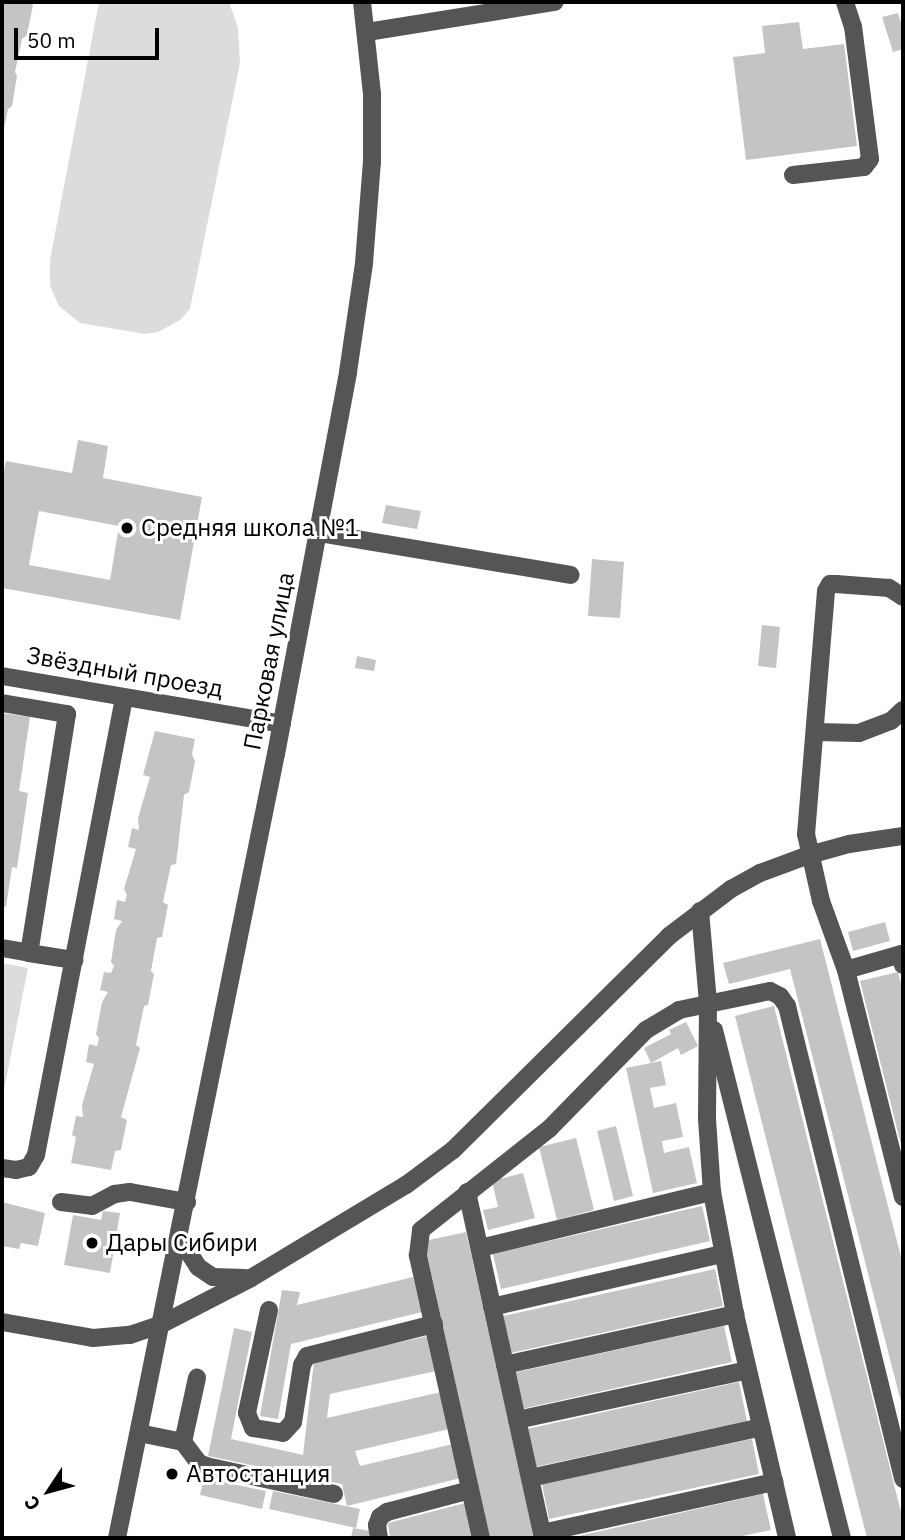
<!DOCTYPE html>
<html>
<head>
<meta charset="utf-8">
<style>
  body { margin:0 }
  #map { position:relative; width:905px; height:1540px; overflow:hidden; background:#fff; font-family:"IBM Plex Sans",sans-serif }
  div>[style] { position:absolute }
  .green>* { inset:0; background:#dcdcdc }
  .building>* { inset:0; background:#c4c4c4 }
  .minor>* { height:18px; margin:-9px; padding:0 9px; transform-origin:9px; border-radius:9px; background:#555 }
  .dots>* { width:19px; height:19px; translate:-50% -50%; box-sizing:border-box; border:4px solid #fff; border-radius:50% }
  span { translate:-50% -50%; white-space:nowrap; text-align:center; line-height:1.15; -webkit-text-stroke:6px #fff; paint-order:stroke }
  .poi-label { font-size:24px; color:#000 }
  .left { translate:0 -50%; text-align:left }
  .street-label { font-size:24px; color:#000 }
  .frame { position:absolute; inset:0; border:4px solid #000; pointer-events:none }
  .north { position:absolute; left:14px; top:1456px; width:70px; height:70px; -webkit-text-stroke:5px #fff; paint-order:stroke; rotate:234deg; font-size:19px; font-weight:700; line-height:28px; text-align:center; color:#000 }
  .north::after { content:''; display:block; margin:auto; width:24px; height:32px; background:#000; clip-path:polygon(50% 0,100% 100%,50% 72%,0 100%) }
  .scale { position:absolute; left:14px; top:28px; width:145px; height:32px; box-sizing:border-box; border:4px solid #000; border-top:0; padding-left:9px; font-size:21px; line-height:24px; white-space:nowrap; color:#000; -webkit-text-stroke:5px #fff; paint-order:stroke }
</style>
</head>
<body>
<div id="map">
  <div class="green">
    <i style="clip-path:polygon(99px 2px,229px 2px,238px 28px,240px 63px,190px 309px,180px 320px,158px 332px,145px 334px,80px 323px,59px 306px,50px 286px,50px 260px)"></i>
    <i style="clip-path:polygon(2px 963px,28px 968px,2px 1100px)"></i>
  </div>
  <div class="building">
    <i style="clip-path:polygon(2px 2px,30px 2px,33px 5px,27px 35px,22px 39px,15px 72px,17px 76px,12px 106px,8px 109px,3px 133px)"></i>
    <i style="clip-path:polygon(898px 13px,903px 29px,903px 49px,893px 52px,882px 17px)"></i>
    <i style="clip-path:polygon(799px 22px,803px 49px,844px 44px,857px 146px,746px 160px,733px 57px,765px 53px,762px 26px)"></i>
    <i style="clip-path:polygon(evenodd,78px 440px,108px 446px,103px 478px,202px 497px,180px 620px,2px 588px,2px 481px,6px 461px,72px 473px,78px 440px,39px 511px,119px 526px,110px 580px,29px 565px,39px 511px)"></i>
    <i style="clip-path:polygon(386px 505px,421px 511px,417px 529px,382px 523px)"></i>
    <i style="clip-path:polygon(592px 559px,624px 562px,620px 618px,588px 616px)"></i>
    <i style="clip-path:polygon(762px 625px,780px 627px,776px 668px,758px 666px)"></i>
    <i style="clip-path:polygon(357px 656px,376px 660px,374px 671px,355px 668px)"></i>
    <i style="clip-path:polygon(2px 713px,30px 717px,19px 791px,28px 793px,17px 868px,12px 867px,6px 907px,2px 906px)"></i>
    <i style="clip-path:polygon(155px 731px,195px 739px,192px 754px,195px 761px,189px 792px,184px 795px,176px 864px,171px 865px,163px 902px,168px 905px,162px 937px,157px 938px,151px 971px,154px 974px,148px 1005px,144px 1006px,136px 1045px,140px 1048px,121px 1117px,127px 1120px,121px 1150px,115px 1151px,111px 1170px,71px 1163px,76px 1137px,72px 1135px,76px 1116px,83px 1117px,82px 1105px,94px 1064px,86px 1062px,89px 1044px,97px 1046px,99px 1038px,96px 1034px,102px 1002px,108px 992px,100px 990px,104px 972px,111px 973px,114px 966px,111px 962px,116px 930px,122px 921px,114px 919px,117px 900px,125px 902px,127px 895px,124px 889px,136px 849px,128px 847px,132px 828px,139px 830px,138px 818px,150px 777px,143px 775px)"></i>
    <i style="clip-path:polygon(885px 922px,890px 941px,853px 951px,848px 932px)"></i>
    <i style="clip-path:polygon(820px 939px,903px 1265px,903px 1410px,790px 969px,729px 984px,723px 963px)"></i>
    <i style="clip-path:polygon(898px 972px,903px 992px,902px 1149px,860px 981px)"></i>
    <i style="clip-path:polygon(774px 1006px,903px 1520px,903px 1538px,867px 1538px,735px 1016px)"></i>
    <i style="clip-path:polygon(686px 1022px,698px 1046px,681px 1055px,678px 1048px,651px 1063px,644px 1048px,671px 1034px,669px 1030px)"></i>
    <i style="clip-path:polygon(661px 1061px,666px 1085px,650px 1088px,654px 1108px,676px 1103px,683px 1137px,662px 1141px,664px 1153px,689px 1147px,697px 1183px,653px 1193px,626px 1068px)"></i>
    <i style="clip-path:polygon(616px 1126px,633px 1196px,614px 1201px,597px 1131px)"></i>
    <i style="clip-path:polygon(576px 1138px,594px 1210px,557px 1220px,539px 1147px)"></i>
    <i style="clip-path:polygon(523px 1173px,535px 1218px,488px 1230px,483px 1210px,498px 1207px,492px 1181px)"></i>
    <i style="clip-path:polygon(2px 1202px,45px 1213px,38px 1246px,21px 1243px,19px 1249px,2px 1246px)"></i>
    <i style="clip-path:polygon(702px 1206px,710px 1241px,501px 1289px,493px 1254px)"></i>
    <i style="clip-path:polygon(103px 1211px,120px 1213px,110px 1273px,64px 1265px,73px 1215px,101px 1220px)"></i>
    <i style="clip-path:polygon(466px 1232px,535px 1538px,490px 1538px,424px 1241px)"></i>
    <i style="clip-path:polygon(715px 1269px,723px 1306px,511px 1353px,503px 1316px)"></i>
    <i style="clip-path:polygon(413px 1277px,422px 1312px,291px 1344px,278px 1419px,260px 1416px,282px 1290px,300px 1292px,297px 1305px)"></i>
    <i style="clip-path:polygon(724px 1326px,732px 1362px,522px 1409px,513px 1373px)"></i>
    <i style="clip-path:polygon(234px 1328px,252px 1332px,231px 1439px,303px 1455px,314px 1361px,428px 1336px,436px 1371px,330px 1394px,327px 1418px,441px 1392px,449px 1429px,355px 1451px,360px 1466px,453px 1444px,461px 1478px,347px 1506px,342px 1484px,208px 1456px)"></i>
    <i style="clip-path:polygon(739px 1382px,747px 1421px,535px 1467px,527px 1429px)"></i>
    <i style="clip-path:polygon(752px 1439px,759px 1474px,549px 1519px,542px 1484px)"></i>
    <i style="clip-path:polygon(204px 1478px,266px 1491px,262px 1509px,200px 1495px)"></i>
    <i style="clip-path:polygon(273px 1491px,360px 1509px,356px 1528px,269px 1509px)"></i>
    <i style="clip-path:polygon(763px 1494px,771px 1530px,732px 1538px,570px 1538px)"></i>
    <i style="clip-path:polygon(465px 1503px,473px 1538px,390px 1538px,388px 1523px)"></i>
    <i style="clip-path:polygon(353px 1528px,370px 1531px,369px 1538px,351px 1538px)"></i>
  </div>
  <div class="minor">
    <i style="left:367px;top:32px;width:190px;rotate:-9.1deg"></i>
    <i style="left:793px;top:175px;width:71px;rotate:-6.4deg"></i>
    <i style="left:864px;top:167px;width:10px;rotate:-53deg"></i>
    <i style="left:870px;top:159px;width:133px;rotate:-97.3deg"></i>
    <i style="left:853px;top:27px;width:26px;rotate:-108deg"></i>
    <i style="left:320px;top:533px;width:254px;rotate:9.5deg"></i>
    <i style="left:903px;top:597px;width:17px;rotate:-147deg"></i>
    <i style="left:889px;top:588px;width:53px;rotate:-175.7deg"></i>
    <i style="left:836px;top:584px;width:6px;rotate:180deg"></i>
    <i style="left:830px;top:584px;width:8px;rotate:120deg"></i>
    <i style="left:826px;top:591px;width:244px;rotate:94.7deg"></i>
    <i style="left:806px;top:834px;width:69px;rotate:77.4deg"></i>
    <i style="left:821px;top:901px;width:73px;rotate:70.1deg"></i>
    <i style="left:846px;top:970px;width:234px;rotate:75.9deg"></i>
    <i style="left:2px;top:676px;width:284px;rotate:9.7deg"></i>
    <i style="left:2px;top:703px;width:66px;rotate:9.6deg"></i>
    <i style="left:67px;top:714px;width:242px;rotate:99deg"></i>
    <i style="left:29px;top:953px;width:46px;rotate:8.8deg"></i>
    <i style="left:816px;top:732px;width:43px;rotate:1.3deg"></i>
    <i style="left:859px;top:733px;width:34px;rotate:-21deg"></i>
    <i style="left:891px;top:721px;width:16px;rotate:-43deg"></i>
    <i style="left:700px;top:911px;width:92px;rotate:85deg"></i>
    <i style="left:708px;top:1003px;width:116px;rotate:90.5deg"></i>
    <i style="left:707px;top:1119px;width:73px;rotate:86.1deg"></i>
    <i style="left:712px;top:1192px;width:124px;rotate:79.3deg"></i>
    <i style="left:735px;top:1314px;width:230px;rotate:76.9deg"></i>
    <i style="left:2px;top:948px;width:27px;rotate:10deg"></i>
    <i style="left:846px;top:970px;width:57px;rotate:-16.2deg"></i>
    <i style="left:901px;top:954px;width:11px;rotate:80deg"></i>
    <i style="left:714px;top:1030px;width:524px;rotate:75.86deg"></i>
    <i style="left:2px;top:1168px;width:14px;rotate:8deg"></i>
    <i style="left:16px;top:1170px;width:13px;rotate:-13deg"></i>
    <i style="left:29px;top:1167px;width:14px;rotate:-60deg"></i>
    <i style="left:36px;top:1155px;width:465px;rotate:-79.1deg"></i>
    <i style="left:467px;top:1192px;width:354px;rotate:77.6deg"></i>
    <i style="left:61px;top:1202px;width:31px;rotate:7deg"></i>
    <i style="left:92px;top:1206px;width:26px;rotate:-28deg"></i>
    <i style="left:115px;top:1194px;width:15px;rotate:-8deg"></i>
    <i style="left:130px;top:1192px;width:58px;rotate:10deg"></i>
    <i style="left:180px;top:1239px;width:33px;rotate:57deg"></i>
    <i style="left:198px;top:1267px;width:18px;rotate:34deg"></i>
    <i style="left:213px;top:1277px;width:32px;rotate:2deg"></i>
    <i style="left:480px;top:1248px;width:239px;rotate:-13.6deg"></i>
    <i style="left:492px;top:1307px;width:236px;rotate:-13deg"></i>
    <i style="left:269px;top:1310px;width:105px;rotate:102.1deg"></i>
    <i style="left:247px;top:1413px;width:16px;rotate:68deg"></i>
    <i style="left:253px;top:1428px;width:30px;rotate:9deg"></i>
    <i style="left:283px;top:1433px;width:15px;rotate:-48deg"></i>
    <i style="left:293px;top:1422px;width:58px;rotate:-81deg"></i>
    <i style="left:302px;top:1365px;width:10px;rotate:-61deg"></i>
    <i style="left:307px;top:1356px;width:131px;rotate:-14.1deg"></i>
    <i style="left:2px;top:1322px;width:92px;rotate:10deg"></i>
    <i style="left:93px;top:1338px;width:37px;rotate:-5deg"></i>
    <i style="left:130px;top:1335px;width:34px;rotate:-19deg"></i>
    <i style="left:162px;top:1324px;width:100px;rotate:-27.3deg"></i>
    <i style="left:251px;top:1278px;width:181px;rotate:-31deg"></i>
    <i style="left:406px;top:1185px;width:59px;rotate:-36.7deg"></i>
    <i style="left:453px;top:1150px;width:304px;rotate:-44.7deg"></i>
    <i style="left:669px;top:936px;width:78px;rotate:-37.2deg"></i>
    <i style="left:731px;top:889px;width:33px;rotate:-29deg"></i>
    <i style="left:760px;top:873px;width:52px;rotate:-20.2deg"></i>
    <i style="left:809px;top:855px;width:41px;rotate:-15.4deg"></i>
    <i style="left:849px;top:844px;width:55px;rotate:-8.4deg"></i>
    <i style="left:505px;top:1365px;width:236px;rotate:-12.5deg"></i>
    <i style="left:517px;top:1420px;width:236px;rotate:-12.2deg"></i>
    <i style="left:139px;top:1433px;width:45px;rotate:11.6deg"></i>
    <i style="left:183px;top:1442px;width:26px;rotate:53deg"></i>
    <i style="left:199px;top:1463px;width:8px;rotate:23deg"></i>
    <i style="left:206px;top:1466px;width:131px;rotate:12.3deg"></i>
    <i style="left:183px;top:1442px;width:66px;rotate:-77.7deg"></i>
    <i style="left:530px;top:1478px;width:237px;rotate:-12.4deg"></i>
    <i style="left:542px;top:1533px;width:238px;rotate:-12.4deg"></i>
    <i style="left:117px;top:1538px;width:800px;rotate:-78.54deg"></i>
    <i style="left:276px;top:754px;width:389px;rotate:-79.3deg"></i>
    <i style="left:348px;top:372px;width:110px;rotate:-81.6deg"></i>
    <i style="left:364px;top:263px;width:101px;rotate:-85.5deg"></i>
    <i style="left:372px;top:162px;width:68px;rotate:-90deg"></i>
    <i style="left:372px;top:94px;width:93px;rotate:-96.2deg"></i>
    <i style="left:379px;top:1538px;width:13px;rotate:-99deg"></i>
    <i style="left:377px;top:1525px;width:9px;rotate:-69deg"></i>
    <i style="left:380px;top:1517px;width:9px;rotate:-36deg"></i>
    <i style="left:387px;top:1512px;width:86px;rotate:-14.8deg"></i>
    <i style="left:481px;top:1538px;width:290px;rotate:-102.6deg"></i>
    <i style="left:418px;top:1255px;width:25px;rotate:-83deg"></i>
    <i style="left:421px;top:1230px;width:164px;rotate:-38.3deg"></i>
    <i style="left:550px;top:1128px;width:137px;rotate:-45.6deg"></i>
    <i style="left:646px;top:1030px;width:39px;rotate:-31deg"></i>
    <i style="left:679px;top:1010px;width:93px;rotate:-11.8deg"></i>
    <i style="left:770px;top:991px;width:11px;rotate:27deg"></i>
    <i style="left:780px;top:996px;width:12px;rotate:55deg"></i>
    <i style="left:787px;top:1006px;width:487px;rotate:76.2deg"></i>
  </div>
  <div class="dots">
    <i style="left:127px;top:528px;background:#000"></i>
    <i style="left:92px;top:1243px;background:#000"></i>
    <i style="left:172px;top:1474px;background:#000"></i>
  </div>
  <div class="poi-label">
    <span class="left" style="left:141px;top:528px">Средняя школа №1</span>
    <span class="left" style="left:106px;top:1243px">Дары Сибири</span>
    <span class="left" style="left:186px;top:1474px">Автостанция</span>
  </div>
  <div class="street-label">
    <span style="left:269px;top:661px;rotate:-79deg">Парковая улица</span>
    <span style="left:125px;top:672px;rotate:10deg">Звёздный проезд</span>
  </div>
  <div class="frame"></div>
  <div class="north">С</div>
  <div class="scale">50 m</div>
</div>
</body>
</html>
